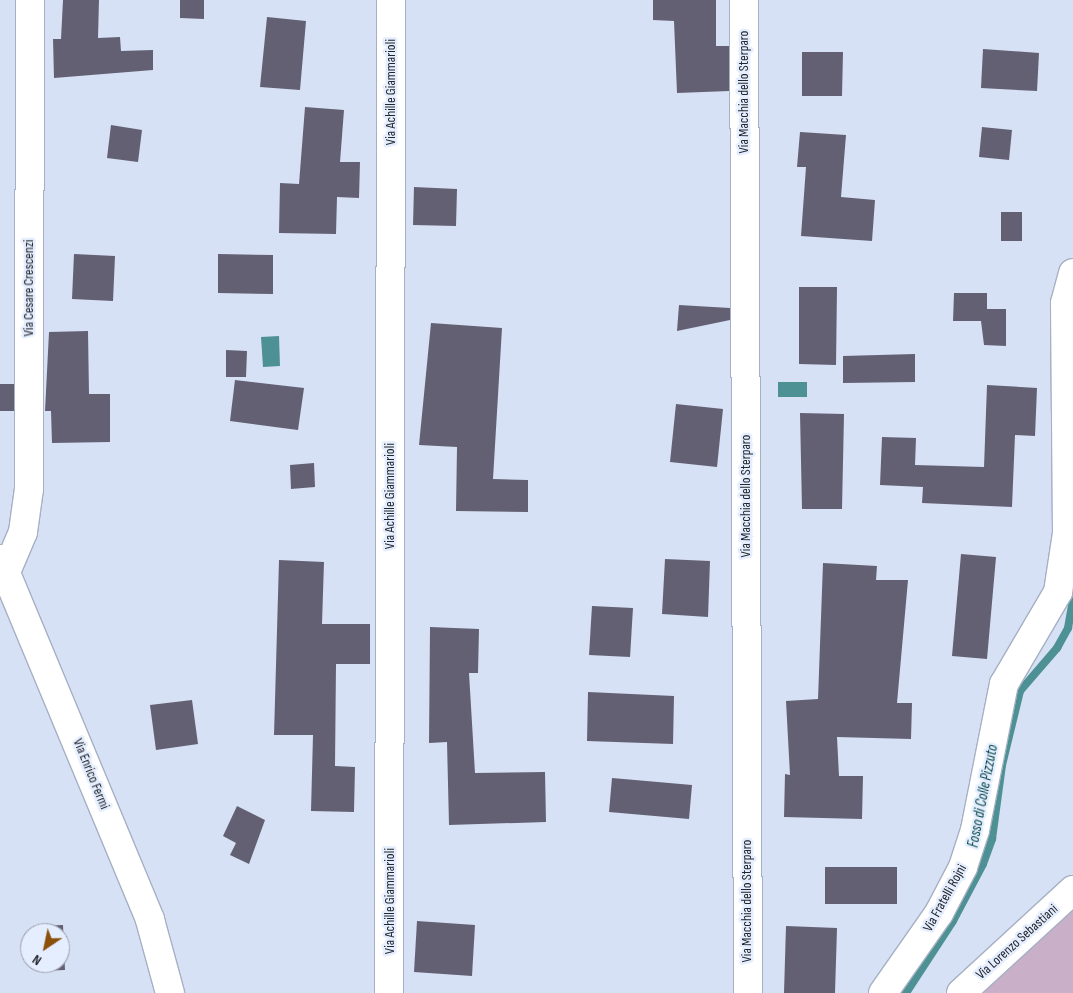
<!DOCTYPE html>
<html>
<head>
<meta charset="utf-8">
<style>
  body { margin:0 }
  #map { position:relative; width:1073px; height:993px; overflow:hidden; background:#d6e1f5; font-family:"Sofia Sans Condensed",sans-serif }
  div>[style] { position:absolute }
  .green>* { inset:0; background:#c9b0c8 }
  .water>* { inset:0; background:#4e9194 }
  .stream>* { height:8px; margin:-4px; padding:0 4px; transform-origin:4px; border-radius:4px; background:#4e9194 }
  .building>* { inset:0; background:#646073 }
  .roads { filter:drop-shadow(1px 0 #a6b0c3) drop-shadow(-1px 0 #a6b0c3) drop-shadow(0 1px #a6b0c3) drop-shadow(0 -1px #a6b0c3) }
  .minor>* { height:28px; margin:-14px; padding:0 14px; transform-origin:14px; border-radius:14px; background:#fff }
  span { translate:-50% -50%; white-space:nowrap; text-align:center; line-height:1.15; -webkit-text-stroke:5px #e5eefe; paint-order:stroke }
  .street-label { font-size:14px; color:#22262d }
  .water-label { font-size:15px; color:#004346; font-style:italic }
  .north { position:absolute; left:20px; top:923px; width:50px; height:50px; box-sizing:border-box; background:#e5eefe; border:1px solid #979eaa; border-radius:50%; rotate:214deg; font-size:14px; font-weight:700; line-height:20px; text-align:center; color:#22262d }
  .north::after { content:''; display:block; margin:auto; width:18px; height:22px; background:#8b510b; clip-path:polygon(50% 0,100% 100%,50% 72%,0 100%) }
</style>
</head>
<body>
<div id="map">
  <div class="green">
    <i style="clip-path:polygon(1073px 906px,1073px 993px,973px 993px)"></i>
  </div>
  <div class="water">
    <i style="clip-path:polygon(279px 336px,280px 366px,263px 367px,261px 337px)"></i>
    <i style="clip-path:polygon(778px 382px,807px 382px,807px 397px,778px 397px)"></i>
  </div>
  <div class="stream">
    <i style="left:906px;top:993px;width:86px;rotate:-56.9deg"></i>
    <i style="left:953px;top:921px;width:64px;rotate:-62.2deg"></i>
    <i style="left:983px;top:864px;width:27px;rotate:-70deg"></i>
    <i style="left:992px;top:839px;width:75px;rotate:-82.3deg"></i>
    <i style="left:1002px;top:765px;width:76px;rotate:-76.3deg"></i>
    <i style="left:1020px;top:691px;width:57px;rotate:-49.3deg"></i>
    <i style="left:1057px;top:648px;width:23px;rotate:-61deg"></i>
    <i style="left:1068px;top:628px;width:27px;rotate:-80deg"></i>
  </div>
  <div class="building">
    <i style="clip-path:polygon(63px 0,99px 0,98px 38px,120px 37px,121px 51px,153px 50px,153px 70px,54px 78px,53px 39px,61px 39px)"></i>
    <i style="clip-path:polygon(180px 0,204px 0,204px 19px,180px 18px)"></i>
    <i style="clip-path:polygon(653px 0,716px 0,716px 46px,729px 46px,729px 91px,677px 93px,674px 21px,653px 20px)"></i>
    <i style="clip-path:polygon(267px 17px,306px 21px,300px 90px,260px 87px)"></i>
    <i style="clip-path:polygon(983px 49px,1039px 53px,1037px 91px,981px 88px)"></i>
    <i style="clip-path:polygon(802px 52px,843px 52px,842px 96px,802px 96px)"></i>
    <i style="clip-path:polygon(305px 107px,344px 110px,340px 162px,360px 162px,359px 198px,337px 197px,336px 234px,279px 233px,280px 183px,299px 184px)"></i>
    <i style="clip-path:polygon(111px 125px,142px 130px,138px 162px,107px 158px)"></i>
    <i style="clip-path:polygon(982px 127px,1012px 130px,1009px 160px,979px 157px)"></i>
    <i style="clip-path:polygon(800px 132px,846px 135px,841px 197px,875px 200px,872px 241px,801px 236px,806px 167px,797px 167px)"></i>
    <i style="clip-path:polygon(414px 187px,457px 189px,456px 226px,413px 225px)"></i>
    <i style="clip-path:polygon(1001px 212px,1022px 212px,1022px 241px,1001px 241px)"></i>
    <i style="clip-path:polygon(74px 254px,115px 256px,113px 301px,72px 299px)"></i>
    <i style="clip-path:polygon(218px 254px,273px 255px,273px 294px,218px 293px)"></i>
    <i style="clip-path:polygon(799px 287px,837px 287px,836px 365px,799px 364px)"></i>
    <i style="clip-path:polygon(954px 293px,987px 293px,987px 309px,1006px 309px,1006px 346px,984px 345px,981px 321px,953px 321px)"></i>
    <i style="clip-path:polygon(679px 305px,730px 308px,730px 320px,677px 331px)"></i>
    <i style="clip-path:polygon(431px 323px,502px 328px,493px 479px,528px 480px,528px 512px,456px 511px,457px 447px,419px 445px)"></i>
    <i style="clip-path:polygon(88px 331px,89px 394px,110px 394px,110px 442px,52px 443px,51px 411px,45px 411px,49px 332px)"></i>
    <i style="clip-path:polygon(226px 350px,247px 351px,246px 377px,226px 377px)"></i>
    <i style="clip-path:polygon(915px 354px,915px 382px,843px 383px,843px 356px)"></i>
    <i style="clip-path:polygon(235px 380px,304px 388px,298px 430px,230px 421px)"></i>
    <i style="clip-path:polygon(0 384px,14px 384px,14px 411px,0 411px)"></i>
    <i style="clip-path:polygon(987px 385px,1037px 388px,1035px 436px,1015px 435px,1012px 507px,922px 503px,923px 487px,880px 485px,882px 437px,916px 438px,915px 465px,984px 467px)"></i>
    <i style="clip-path:polygon(676px 404px,723px 409px,717px 467px,670px 462px)"></i>
    <i style="clip-path:polygon(800px 413px,844px 414px,842px 509px,802px 509px)"></i>
    <i style="clip-path:polygon(314px 463px,315px 487px,291px 489px,290px 465px)"></i>
    <i style="clip-path:polygon(961px 554px,996px 557px,987px 659px,952px 656px)"></i>
    <i style="clip-path:polygon(665px 559px,710px 561px,708px 617px,662px 614px)"></i>
    <i style="clip-path:polygon(279px 560px,324px 562px,322px 624px,370px 624px,370px 664px,336px 664px,335px 766px,355px 767px,354px 812px,311px 811px,313px 735px,274px 735px)"></i>
    <i style="clip-path:polygon(823px 563px,877px 566px,876px 580px,908px 580px,897px 703px,912px 703px,911px 739px,837px 737px,839px 776px,863px 776px,862px 819px,784px 817px,785px 774px,790px 775px,786px 701px,818px 699px)"></i>
    <i style="clip-path:polygon(592px 606px,633px 608px,630px 657px,589px 655px)"></i>
    <i style="clip-path:polygon(430px 627px,479px 629px,478px 673px,469px 673px,475px 773px,545px 772px,546px 822px,449px 825px,447px 742px,429px 743px)"></i>
    <i style="clip-path:polygon(588px 692px,674px 696px,673px 744px,587px 741px)"></i>
    <i style="clip-path:polygon(192px 700px,198px 744px,156px 750px,150px 705px)"></i>
    <i style="clip-path:polygon(612px 778px,692px 785px,689px 819px,609px 812px)"></i>
    <i style="clip-path:polygon(237px 806px,265px 820px,249px 864px,230px 855px,236px 843px,223px 836px)"></i>
    <i style="clip-path:polygon(825px 867px,897px 867px,897px 904px,825px 904px)"></i>
    <i style="clip-path:polygon(417px 921px,475px 925px,472px 976px,414px 972px)"></i>
    <i style="clip-path:polygon(63px 925px,65px 970px,38px 971px,38px 963px,60px 963px,60px 933px,37px 933px,36px 926px)"></i>
    <i style="clip-path:polygon(786px 926px,837px 928px,835px 993px,784px 993px)"></i>
  </div>
  <div class="roads">
    <div class="minor">
      <i style="left:744px;top:0;width:993px;rotate:89.77deg"></i>
      <i style="left:0;top:559px;width:391px;rotate:67.4deg"></i>
      <i style="left:150px;top:920px;width:76px;rotate:74.7deg"></i>
      <i style="left:6px;top:572px;width:43px;rotate:-67deg"></i>
      <i style="left:23px;top:532px;width:43px;rotate:-82.1deg"></i>
      <i style="left:29px;top:489px;width:489px;rotate:-89.9deg"></i>
      <i style="left:389px;top:993px;width:993px;rotate:-89.88deg"></i>
      <i style="left:883px;top:993px;width:98px;rotate:-55deg"></i>
      <i style="left:939px;top:913px;width:52px;rotate:-62.4deg"></i>
      <i style="left:963px;top:867px;width:39px;rotate:-72deg"></i>
      <i style="left:975px;top:830px;width:149px;rotate:-78.8deg"></i>
      <i style="left:1004px;top:684px;width:107px;rotate:-59.6deg"></i>
      <i style="left:1058px;top:592px;width:60px;rotate:-81.3deg"></i>
      <i style="left:1067px;top:533px;width:230px;rotate:-90.5deg"></i>
      <i style="left:1065px;top:303px;width:31px;rotate:-75deg"></i>
      <i style="left:961px;top:993px;width:152px;rotate:-42.6deg"></i>
    </div>
  </div>
  <div class="street-label">
    <span style="left:391px;top:92px;rotate:-90deg">Via Achille Giammarioli</span>
    <span style="left:744px;top:92px;rotate:-90deg">Via Macchia dello Sterparo</span>
    <span style="left:29px;top:288px;rotate:-90deg">Via Cesare Crescenzi</span>
    <span style="left:390px;top:496px;rotate:-90deg">Via Achille Giammarioli</span>
    <span style="left:746px;top:496px;rotate:-90deg">Via Macchia dello Sterparo</span>
    <span style="left:91px;top:774px;rotate:68deg">Via Enrico Fermi</span>
    <span style="left:945px;top:898px;rotate:-61deg">Via Fratelli Rojni</span>
    <span style="left:390px;top:901px;rotate:-90deg">Via Achille Giammarioli</span>
    <span style="left:747px;top:901px;rotate:-90deg">Via Macchia dello Sterparo</span>
    <span style="left:1017px;top:942px;rotate:-42deg">Via Lorenzo Sebastiani</span>
  </div>
  <div class="water-label">
    <span style="left:983px;top:796px;rotate:-79deg">Fosso di Colle Pizzuto</span>
  </div>
  <div class="north">N</div>
</div>
</body>
</html>
